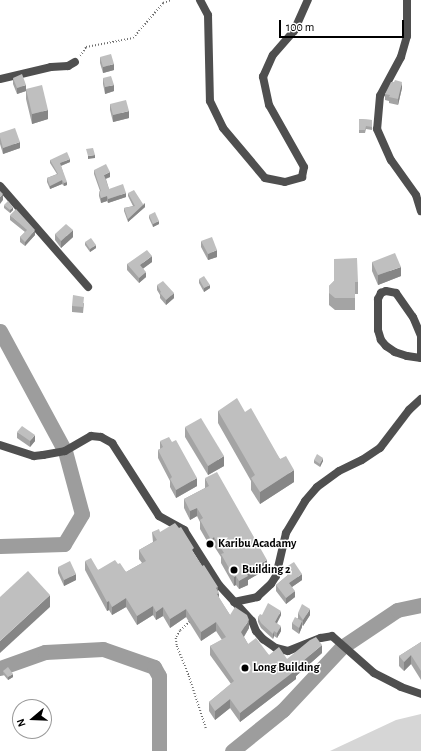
<!DOCTYPE html>
<html>
<head>
<meta charset="utf-8">
<style>
  body { margin:0 }
  #map { position:relative; width:421px; height:751px; overflow:hidden; background:#fff; font-family:"Alegreya Sans",sans-serif }
  div>[style] { position:absolute }
  .green>* { inset:0; background:#d6d6d6 }
  .river>* { height:15px; margin:-7.5px; padding:0 7.5px; transform-origin:7.5px; border-radius:7.5px; background:#9d9d9d }
  .path>* { height:1.5px; margin-top:-0.75px; transform-origin:0; background:repeating-linear-gradient(90deg,#717171 0 1px,transparent 0 3px) }
  .street>* { height:8px; margin:-4px; padding:0 4px; transform-origin:4px; border-radius:4px; background:#4f4f4f }
  .wall>* { inset:0; background:#a4a4a4 }
  .shaded-wall>* { inset:0; background:#868686 }
  .building>* { inset:0; background:#bfbfbf }
  .dots>* { width:11px; height:11px; translate:-50% -50%; box-sizing:border-box; border:2px solid #fff; border-radius:50% }
  span { translate:-50% -50%; white-space:nowrap; text-align:center; line-height:1.15; -webkit-text-stroke:3px #fff; paint-order:stroke }
  .poi-label { font-size:12px; color:#000; font-weight:700 }
  .left { translate:0 -50%; text-align:left }
  .north { position:absolute; left:12px; top:699px; width:40px; height:40px; box-sizing:border-box; background:#fff; border:1px solid #999; border-radius:50%; rotate:251deg; font-size:11px; font-weight:700; line-height:16px; text-align:center; color:#000 }
  .north::after { content:''; display:block; margin:auto; width:14px; height:18px; background:#000; clip-path:polygon(50% 0,100% 100%,50% 72%,0 100%) }
  .scale { position:absolute; left:279px; top:20px; width:125px; height:18px; box-sizing:border-box; border:2px solid #000; border-top:0; padding-left:5px; font-size:12px; line-height:14px; white-space:nowrap; color:#000; -webkit-text-stroke:3px #fff; paint-order:stroke }
</style>
</head>
<body>
<div id="map">
  <div class="green">
    <i style="clip-path:polygon(421px 714px,421px 751px,330px 751px,396px 720px)"></i>
  </div>
  <div class="river">
    <i style="left:0;top:331px;width:136px;rotate:61.6deg"></i>
    <i style="left:65px;top:451px;width:65px;rotate:74.9deg"></i>
    <i style="left:82px;top:514px;width:35px;rotate:121deg"></i>
    <i style="left:64px;top:544px;width:64px;rotate:178.2deg"></i>
    <i style="left:0;top:668px;width:48px;rotate:-19.6deg"></i>
    <i style="left:45px;top:652px;width:58px;rotate:-3deg"></i>
    <i style="left:103px;top:649px;width:54px;rotate:19.4deg"></i>
    <i style="left:154px;top:667px;width:10px;rotate:61deg"></i>
    <i style="left:159px;top:676px;width:75px;rotate:90deg"></i>
    <i style="left:232px;top:751px;width:65px;rotate:-38.8deg"></i>
    <i style="left:283px;top:710px;width:86px;rotate:-46.9deg"></i>
    <i style="left:342px;top:647px;width:66px;rotate:-33.9deg"></i>
    <i style="left:397px;top:610px;width:25px;rotate:-12deg"></i>
  </div>
  <div class="path">
    <i style="left:80px;top:56px;width:11px;rotate:-56deg"></i>
    <i style="left:86px;top:47px;width:48px;rotate:-10.8deg"></i>
    <i style="left:133px;top:38px;width:46px;rotate:-49.4deg"></i>
    <i style="left:163px;top:3px;width:9px;rotate:-21deg"></i>
    <i style="left:190px;top:622px;width:13px;rotate:138deg"></i>
    <i style="left:180px;top:631px;width:8px;rotate:120deg"></i>
    <i style="left:176px;top:638px;width:8px;rotate:83deg"></i>
    <i style="left:177px;top:646px;width:32px;rotate:68deg"></i>
    <i style="left:189px;top:676px;width:55px;rotate:71.9deg"></i>
  </div>
  <div class="street">
    <i style="left:200px;top:0;width:17px;rotate:62deg"></i>
    <i style="left:208px;top:15px;width:86px;rotate:88.7deg"></i>
    <i style="left:210px;top:101px;width:30px;rotate:64deg"></i>
    <i style="left:223px;top:128px;width:65px;rotate:50deg"></i>
    <i style="left:265px;top:178px;width:20px;rotate:11deg"></i>
    <i style="left:285px;top:182px;width:18px;rotate:-16deg"></i>
    <i style="left:302px;top:177px;width:10px;rotate:-79deg"></i>
    <i style="left:304px;top:167px;width:71px;rotate:-119.4deg"></i>
    <i style="left:269px;top:105px;width:29px;rotate:-102deg"></i>
    <i style="left:263px;top:77px;width:24px;rotate:-66deg"></i>
    <i style="left:273px;top:55px;width:32px;rotate:-49deg"></i>
    <i style="left:294px;top:31px;width:34px;rotate:-66deg"></i>
    <i style="left:407px;top:0;width:36px;rotate:90deg"></i>
    <i style="left:407px;top:36px;width:22px;rotate:106deg"></i>
    <i style="left:401px;top:57px;width:44px;rotate:118.3deg"></i>
    <i style="left:380px;top:96px;width:33px;rotate:95deg"></i>
    <i style="left:377px;top:129px;width:34px;rotate:66deg"></i>
    <i style="left:391px;top:160px;width:43px;rotate:54.5deg"></i>
    <i style="left:416px;top:195px;width:17px;rotate:73deg"></i>
    <i style="left:0;top:79px;width:52px;rotate:-13.2deg"></i>
    <i style="left:51px;top:67px;width:17px;rotate:-3deg"></i>
    <i style="left:68px;top:66px;width:8px;rotate:-30deg"></i>
    <i style="left:0;top:186px;width:134px;rotate:48.9deg"></i>
    <i style="left:386px;top:291px;width:10px;rotate:11deg"></i>
    <i style="left:396px;top:293px;width:29px;rotate:55deg"></i>
    <i style="left:413px;top:317px;width:21px;rotate:67deg"></i>
    <i style="left:421px;top:336px;width:22px;rotate:90deg"></i>
    <i style="left:421px;top:358px;width:14px;rotate:-172deg"></i>
    <i style="left:407px;top:356px;width:13px;rotate:-162deg"></i>
    <i style="left:395px;top:352px;width:11px;rotate:-146deg"></i>
    <i style="left:386px;top:346px;width:8px;rotate:-130deg"></i>
    <i style="left:381px;top:340px;width:10px;rotate:-107deg"></i>
    <i style="left:378px;top:330px;width:31px;rotate:-90deg"></i>
    <i style="left:378px;top:299px;width:7px;rotate:-63deg"></i>
    <i style="left:381px;top:293px;width:5px;rotate:-22deg"></i>
    <i style="left:0;top:445px;width:36px;rotate:18deg"></i>
    <i style="left:34px;top:456px;width:9px;rotate:-6deg"></i>
    <i style="left:43px;top:455px;width:22px;rotate:-10deg"></i>
    <i style="left:65px;top:451px;width:30px;rotate:-30deg"></i>
    <i style="left:91px;top:436px;width:10px;rotate:6deg"></i>
    <i style="left:101px;top:437px;width:13px;rotate:29deg"></i>
    <i style="left:112px;top:443px;width:87px;rotate:57.2deg"></i>
    <i style="left:159px;top:516px;width:29px;rotate:29deg"></i>
    <i style="left:184px;top:530px;width:65px;rotate:57.5deg"></i>
    <i style="left:219px;top:585px;width:49px;rotate:47.5deg"></i>
    <i style="left:252px;top:621px;width:11px;rotate:68deg"></i>
    <i style="left:256px;top:631px;width:11px;rotate:49deg"></i>
    <i style="left:263px;top:639px;width:16px;rotate:35deg"></i>
    <i style="left:276px;top:648px;width:12px;rotate:14deg"></i>
    <i style="left:288px;top:651px;width:35px;rotate:-22deg"></i>
    <i style="left:321px;top:638px;width:11px;rotate:-10deg"></i>
    <i style="left:332px;top:636px;width:56px;rotate:41.4deg"></i>
    <i style="left:374px;top:673px;width:30px;rotate:27deg"></i>
    <i style="left:401px;top:687px;width:21px;rotate:19deg"></i>
    <i style="left:234px;top:602px;width:24px;rotate:-12deg"></i>
    <i style="left:257px;top:597px;width:19px;rotate:-43deg"></i>
    <i style="left:271px;top:584px;width:9px;rotate:-58deg"></i>
    <i style="left:276px;top:576px;width:44px;rotate:-76.9deg"></i>
    <i style="left:286px;top:533px;width:37px;rotate:-59deg"></i>
    <i style="left:305px;top:501px;width:18px;rotate:-49deg"></i>
    <i style="left:317px;top:487px;width:27px;rotate:-36deg"></i>
    <i style="left:339px;top:471px;width:25px;rotate:-26deg"></i>
    <i style="left:362px;top:460px;width:22px;rotate:-34deg"></i>
    <i style="left:380px;top:448px;width:48px;rotate:-52.7deg"></i>
    <i style="left:409px;top:410px;width:16px;rotate:-43deg"></i>
  </div>
  <div class="wall">
    <i style="clip-path:polygon(100px 57px,114px 70px,103px 73px,100px 63px)"></i>
    <i style="clip-path:polygon(13px 78px,26px 89px,48px 119px,32px 124px,26px 99px,26px 91px,17px 94px,13px 84px)"></i>
    <i style="clip-path:polygon(103px 78px,114px 91px,105px 94px,103px 84px)"></i>
    <i style="clip-path:polygon(394px 82px,402px 88px,398px 105px,389px 103px,389px 101px,385px 100px,385px 94px)"></i>
    <i style="clip-path:polygon(110px 104px,129px 118px,113px 122px,110px 110px)"></i>
    <i style="clip-path:polygon(359px 119px,372px 120px,372px 130px,366px 129px,365px 133px,359px 133px)"></i>
    <i style="clip-path:polygon(0 133px,20px 148px,3px 154px,0 144px)"></i>
    <i style="clip-path:polygon(50px 160px,70px 162px,61px 166px,67px 185px,64px 186px,62px 184px,50px 189px,47px 182px,47px 178px,57px 174px,50px 163px)"></i>
    <i style="clip-path:polygon(94px 170px,110px 177px,106px 179px,109px 189px,126px 197px,108px 203px,107px 201px,101px 203px,99px 196px,99px 192px,100px 191px,94px 174px)"></i>
    <i style="clip-path:polygon(128px 193px,145px 207px,128px 222px,124px 211px,124px 208px,133px 206px,128px 196px)"></i>
    <i style="clip-path:polygon(4px 205px,13px 210px,10px 213px,4px 208px)"></i>
    <i style="clip-path:polygon(10px 215px,35px 235px,25px 246px,20px 242px,20px 237px,25px 232px,10px 220px)"></i>
    <i style="clip-path:polygon(149px 215px,159px 224px,153px 227px,149px 218px)"></i>
    <i style="clip-path:polygon(55px 234px,73px 237px,61px 248px,55px 240px)"></i>
    <i style="clip-path:polygon(201px 241px,217px 257px,208px 260px,201px 247px)"></i>
    <i style="clip-path:polygon(85px 242px,96px 248px,90px 252px,85px 245px)"></i>
    <i style="clip-path:polygon(152px 262px,143px 268px,146px 277px,139px 283px,127px 270px,127px 264px)"></i>
    <i style="clip-path:polygon(372px 262px,401px 276px,378px 285px,372px 271px)"></i>
    <i style="clip-path:polygon(199px 279px,210px 288px,204px 292px,199px 283px)"></i>
    <i style="clip-path:polygon(334px 281px,358px 282px,358px 294px,355px 294px,355px 310px,335px 310px,329px 305px,329px 286px)"></i>
    <i style="clip-path:polygon(157px 285px,174px 298px,166px 305px,160px 298px,160px 295px,157px 290px)"></i>
    <i style="clip-path:polygon(84px 303px,83px 313px,72px 312px,72px 306px)"></i>
    <i style="clip-path:polygon(218px 411px,245px 412px,280px 459px,294px 482px,260px 504px,251px 490px,251px 481px,218px 423px)"></i>
    <i style="clip-path:polygon(185px 427px,224px 466px,208px 475px,185px 437px)"></i>
    <i style="clip-path:polygon(17px 432px,35px 441px,30px 447px,17px 438px)"></i>
    <i style="clip-path:polygon(160px 441px,197px 486px,176px 498px,170px 487px,170px 481px,158px 458px,158px 450px,160px 449px)"></i>
    <i style="clip-path:polygon(314px 460px,323px 461px,320px 467px,314px 463px)"></i>
    <i style="clip-path:polygon(205px 478px,267px 569px,248px 580px,248px 585px,239px 589px,236px 585px,234px 586px,221px 563px,221px 557px,214px 546px,211px 548px,200px 529px,200px 522px,197px 516px,190px 520px,184px 508px,184px 499px,205px 488px)"></i>
    <i style="clip-path:polygon(152px 532px,160px 532px,194px 554px,218px 590px,219px 598px,230px 615px,249px 628px,244px 637px,248px 644px,269px 655px,287px 659px,322px 653px,296px 676px,296px 679px,240px 722px,230px 708px,215px 720px,209px 711px,209px 702px,231px 684px,210px 655px,210px 646px,222px 640px,216px 631px,201px 641px,186px 617px,170px 628px,163px 616px,156px 620px,153px 615px,137px 625px,126px 607px,112px 615px,109px 610px,107px 611px,85px 570px,85px 561px,98px 570px,118px 564px,126px 572px,142px 563px,139px 559px,139px 550px,153px 542px)"></i>
    <i style="clip-path:polygon(58px 567px,76px 580px,64px 586px,58px 573px)"></i>
    <i style="clip-path:polygon(286px 567px,302px 580px,292px 587px,295px 597px,286px 604px,276px 591px,276px 585px,288px 575px,286px 573px)"></i>
    <i style="clip-path:polygon(298px 613px,310px 615px,303px 626px,302px 625px,302px 627px,299px 634px,292px 629px,292px 623px,298px 618px)"></i>
    <i style="clip-path:polygon(262px 615px,281px 615px,277px 623px,281px 631px,277px 638px,274px 636px,273px 639px,261px 628px,258px 622px,258px 617px)"></i>
    <i style="clip-path:polygon(421px 642px,421px 680px,411px 664px,404px 671px,399px 666px,399px 656px)"></i>
    <i style="clip-path:polygon(3px 671px,13px 677px,8px 680px,3px 674px)"></i>
  </div>
  <div class="shaded-wall">
    <i style="clip-path:polygon(114px 64px,114px 70px,103px 73px,103px 67px)"></i>
    <i style="clip-path:polygon(402px 82px,402px 88px,398px 105px,398px 99px)"></i>
    <i style="clip-path:polygon(26px 85px,26px 91px,26px 89px,26px 91px,17px 94px,17px 88px)"></i>
    <i style="clip-path:polygon(114px 85px,114px 91px,105px 94px,105px 87px)"></i>
    <i style="clip-path:polygon(48px 110px,48px 119px,32px 124px,32px 114px)"></i>
    <i style="clip-path:polygon(129px 111px,129px 118px,113px 122px,113px 115px)"></i>
    <i style="clip-path:polygon(20px 142px,20px 148px,3px 154px,3px 148px)"></i>
    <i style="clip-path:polygon(95px 155px,95px 158px,88px 159px,88px 156px)"></i>
    <i style="clip-path:polygon(70px 159px,70px 162px,60px 166px,60px 163px)"></i>
    <i style="clip-path:polygon(110px 172px,110px 177px,104px 179px,104px 175px)"></i>
    <i style="clip-path:polygon(62px 180px,62px 184px,50px 189px,50px 186px)"></i>
    <i style="clip-path:polygon(67px 182px,67px 185px,64px 186px,64px 183px)"></i>
    <i style="clip-path:polygon(126px 193px,126px 197px,108px 203px,108px 199px)"></i>
    <i style="clip-path:polygon(3px 194px,3px 200px,0 204px,0 197px)"></i>
    <i style="clip-path:polygon(107px 196px,107px 201px,101px 203px,101px 198px)"></i>
    <i style="clip-path:polygon(145px 203px,145px 207px,128px 222px,128px 219px)"></i>
    <i style="clip-path:polygon(13px 207px,13px 210px,10px 213px,10px 210px)"></i>
    <i style="clip-path:polygon(159px 221px,159px 224px,153px 227px,153px 224px)"></i>
    <i style="clip-path:polygon(35px 230px,35px 235px,25px 246px,25px 242px)"></i>
    <i style="clip-path:polygon(73px 230px,73px 237px,61px 248px,61px 241px)"></i>
    <i style="clip-path:polygon(96px 245px,96px 248px,90px 252px,90px 249px)"></i>
    <i style="clip-path:polygon(217px 250px,217px 257px,208px 260px,208px 254px)"></i>
    <i style="clip-path:polygon(152px 256px,152px 262px,140px 271px,140px 265px)"></i>
    <i style="clip-path:polygon(401px 267px,401px 276px,378px 285px,378px 275px)"></i>
    <i style="clip-path:polygon(146px 272px,146px 277px,139px 283px,139px 278px)"></i>
    <i style="clip-path:polygon(210px 285px,210px 288px,204px 292px,204px 288px)"></i>
    <i style="clip-path:polygon(174px 293px,174px 298px,166px 305px,166px 300px)"></i>
    <i style="clip-path:polygon(35px 435px,35px 441px,30px 447px,30px 441px)"></i>
    <i style="clip-path:polygon(224px 456px,224px 466px,208px 475px,208px 466px)"></i>
    <i style="clip-path:polygon(323px 458px,323px 461px,320px 467px,320px 464px)"></i>
    <i style="clip-path:polygon(294px 470px,294px 482px,260px 504px,260px 492px)"></i>
    <i style="clip-path:polygon(197px 478px,197px 486px,176px 498px,176px 490px)"></i>
    <i style="clip-path:polygon(197px 508px,197px 516px,190px 520px,190px 511px)"></i>
    <i style="clip-path:polygon(214px 537px,214px 546px,211px 548px,211px 540px)"></i>
    <i style="clip-path:polygon(267px 560px,267px 569px,248px 580px,248px 585px,239px 589px,239px 581px,246px 572px)"></i>
    <i style="clip-path:polygon(76px 574px,76px 580px,64px 586px,64px 580px)"></i>
    <i style="clip-path:polygon(302px 574px,302px 580px,289px 589px,289px 583px)"></i>
    <i style="clip-path:polygon(236px 576px,236px 585px,234px 586px,234px 577px)"></i>
    <i style="clip-path:polygon(218px 587px,218px 594px,219px 593px,219px 602px,217px 603px,216px 588px)"></i>
    <i style="clip-path:polygon(295px 591px,295px 597px,286px 604px,286px 598px)"></i>
    <i style="clip-path:polygon(50px 595px,50px 607px,0 653px,0 641px)"></i>
    <i style="clip-path:polygon(126px 598px,126px 607px,112px 615px,112px 607px)"></i>
    <i style="clip-path:polygon(109px 601px,109px 610px,107px 611px,107px 602px)"></i>
    <i style="clip-path:polygon(153px 606px,153px 615px,137px 625px,137px 616px)"></i>
    <i style="clip-path:polygon(163px 607px,163px 616px,156px 620px,156px 612px)"></i>
    <i style="clip-path:polygon(186px 609px,186px 617px,170px 628px,170px 619px)"></i>
    <i style="clip-path:polygon(310px 609px,310px 615px,303px 626px,303px 620px)"></i>
    <i style="clip-path:polygon(281px 611px,281px 615px,275px 627px,275px 622px)"></i>
    <i style="clip-path:polygon(249px 620px,249px 628px,241px 641px,241px 632px)"></i>
    <i style="clip-path:polygon(302px 621px,302px 627px,299px 634px,299px 628px)"></i>
    <i style="clip-path:polygon(216px 622px,216px 631px,201px 641px,201px 632px)"></i>
    <i style="clip-path:polygon(281px 626px,281px 631px,277px 638px,277px 633px)"></i>
    <i style="clip-path:polygon(274px 631px,274px 636px,273px 639px,273px 634px)"></i>
    <i style="clip-path:polygon(322px 645px,322px 653px,296px 676px,296px 679px,240px 722px,240px 713px)"></i>
    <i style="clip-path:polygon(411px 655px,411px 664px,404px 671px,404px 662px)"></i>
    <i style="clip-path:polygon(13px 674px,13px 677px,8px 680px,8px 677px)"></i>
    <i style="clip-path:polygon(230px 699px,230px 708px,215px 720px,215px 711px)"></i>
  </div>
  <div class="building">
    <i style="clip-path:polygon(111px 54px,114px 64px,103px 67px,100px 57px)"></i>
    <i style="clip-path:polygon(22px 74px,26px 85px,17px 88px,13px 78px)"></i>
    <i style="clip-path:polygon(111px 76px,114px 85px,105px 87px,103px 78px)"></i>
    <i style="clip-path:polygon(395px 80px,402px 82px,398px 99px,389px 97px,390px 95px,385px 94px,391px 82px,394px 82px)"></i>
    <i style="clip-path:polygon(42px 85px,48px 110px,32px 114px,26px 89px)"></i>
    <i style="clip-path:polygon(126px 100px,129px 111px,113px 115px,110px 104px)"></i>
    <i style="clip-path:polygon(359px 119px,372px 120px,372px 127px,366px 126px,365px 130px,359px 130px)"></i>
    <i style="clip-path:polygon(15px 128px,20px 142px,3px 148px,0 137px,0 133px)"></i>
    <i style="clip-path:polygon(93px 148px,95px 155px,88px 156px,86px 149px)"></i>
    <i style="clip-path:polygon(67px 152px,70px 159px,60px 163px,67px 182px,64px 183px,62px 180px,50px 186px,47px 178px,58px 174px,50px 160px)"></i>
    <i style="clip-path:polygon(106px 164px,110px 172px,104px 175px,109px 189px,123px 184px,126px 193px,108px 199px,107px 196px,101px 198px,99px 192px,101px 191px,94px 170px)"></i>
    <i style="clip-path:polygon(134px 190px,143px 204px,145px 203px,128px 219px,124px 208px,135px 206px,128px 193px)"></i>
    <i style="clip-path:polygon(0 191px,3px 194px,0 197px)"></i>
    <i style="clip-path:polygon(8px 201px,13px 207px,10px 210px,4px 205px)"></i>
    <i style="clip-path:polygon(16px 209px,35px 230px,25px 242px,20px 237px,27px 230px,10px 215px)"></i>
    <i style="clip-path:polygon(155px 212px,159px 221px,153px 224px,149px 215px)"></i>
    <i style="clip-path:polygon(66px 224px,73px 230px,61px 241px,55px 234px)"></i>
    <i style="clip-path:polygon(212px 237px,217px 250px,208px 254px,201px 241px)"></i>
    <i style="clip-path:polygon(91px 238px,96px 245px,90px 249px,85px 242px)"></i>
    <i style="clip-path:polygon(147px 250px,152px 256px,140px 265px,146px 272px,139px 278px,127px 264px)"></i>
    <i style="clip-path:polygon(395px 253px,401px 267px,378px 275px,372px 262px)"></i>
    <i style="clip-path:polygon(357px 258px,358px 282px,355px 282px,355px 298px,335px 298px,329px 293px,329px 286px,334px 281px,334px 259px)"></i>
    <i style="clip-path:polygon(204px 276px,210px 285px,204px 288px,199px 279px)"></i>
    <i style="clip-path:polygon(163px 281px,174px 293px,166px 300px,160px 293px,161px 292px,157px 285px)"></i>
    <i style="clip-path:polygon(73px 295px,84px 297px,83px 307px,72px 306px)"></i>
    <i style="clip-path:polygon(237px 398px,245px 412px,251px 408px,280px 459px,286px 456px,294px 470px,260px 492px,251px 478px,255px 475px,218px 411px)"></i>
    <i style="clip-path:polygon(201px 418px,224px 456px,208px 466px,185px 427px)"></i>
    <i style="clip-path:polygon(22px 426px,35px 435px,30px 441px,17px 432px)"></i>
    <i style="clip-path:polygon(169px 437px,172px 442px,176px 440px,197px 478px,176px 490px,170px 479px,172px 477px,158px 450px,163px 447px,160px 441px)"></i>
    <i style="clip-path:polygon(317px 454px,323px 458px,320px 464px,314px 460px)"></i>
    <i style="clip-path:polygon(217px 472px,267px 560px,246px 572px,248px 576px,239px 581px,236px 576px,234px 577px,221px 554px,224px 553px,214px 537px,211px 540px,200px 520px,203px 518px,197px 508px,190px 511px,184px 499px,209px 486px,205px 478px)"></i>
    <i style="clip-path:polygon(175px 523px,179px 528px,181px 527px,194px 548px,192px 550px,199px 562px,202px 566px,204px 565px,218px 587px,216px 588px,219px 593px,217px 594px,230px 615px,235px 607px,247px 615px,249px 620px,241px 632px,248px 644px,256px 638px,269px 655px,279px 647px,287px 659px,310px 640px,316px 637px,322px 645px,295px 668px,296px 670px,240px 713px,230px 699px,215px 711px,209px 702px,234px 681px,210px 646px,226px 637px,216px 622px,201px 632px,186px 609px,170px 619px,163px 607px,156px 612px,153px 606px,137px 616px,126px 598px,112px 607px,109px 601px,107px 602px,85px 561px,91px 558px,98px 570px,115px 560px,118px 564px,120px 563px,126px 572px,146px 561px,139px 550px,157px 540px,152px 532px,159px 529px,160px 532px)"></i>
    <i style="clip-path:polygon(70px 561px,76px 574px,64px 580px,58px 567px)"></i>
    <i style="clip-path:polygon(294px 562px,302px 574px,289px 583px,295px 591px,286px 598px,276px 585px,290px 573px,286px 567px)"></i>
    <i style="clip-path:polygon(28px 571px,50px 595px,0 641px,0 597px)"></i>
    <i style="clip-path:polygon(268px 603px,281px 611px,275px 622px,281px 626px,277px 633px,274px 631px,273px 634px,261px 623px,258px 617px,260px 614px,262px 615px)"></i>
    <i style="clip-path:polygon(302px 604px,310px 609px,303px 620px,298px 613px)"></i>
    <i style="clip-path:polygon(295px 617px,302px 621px,299px 628px,292px 623px)"></i>
    <i style="clip-path:polygon(421px 642px,421px 671px,411px 655px,404px 662px,399px 656px)"></i>
    <i style="clip-path:polygon(8px 667px,13px 674px,8px 677px,3px 671px)"></i>
  </div>
  <div class="dots">
    <i style="left:210px;top:544px;background:#000"></i>
    <i style="left:234px;top:570px;background:#000"></i>
    <i style="left:245px;top:668px;background:#000"></i>
  </div>
  <div class="poi-label">
    <span class="left" style="left:218px;top:544px">Karibu Acadamy</span>
    <span class="left" style="left:242px;top:570px">Building 2</span>
    <span class="left" style="left:253px;top:668px">Long Building</span>
  </div>
  <div class="north">N</div>
  <div class="scale">100 m</div>
</div>
</body>
</html>
